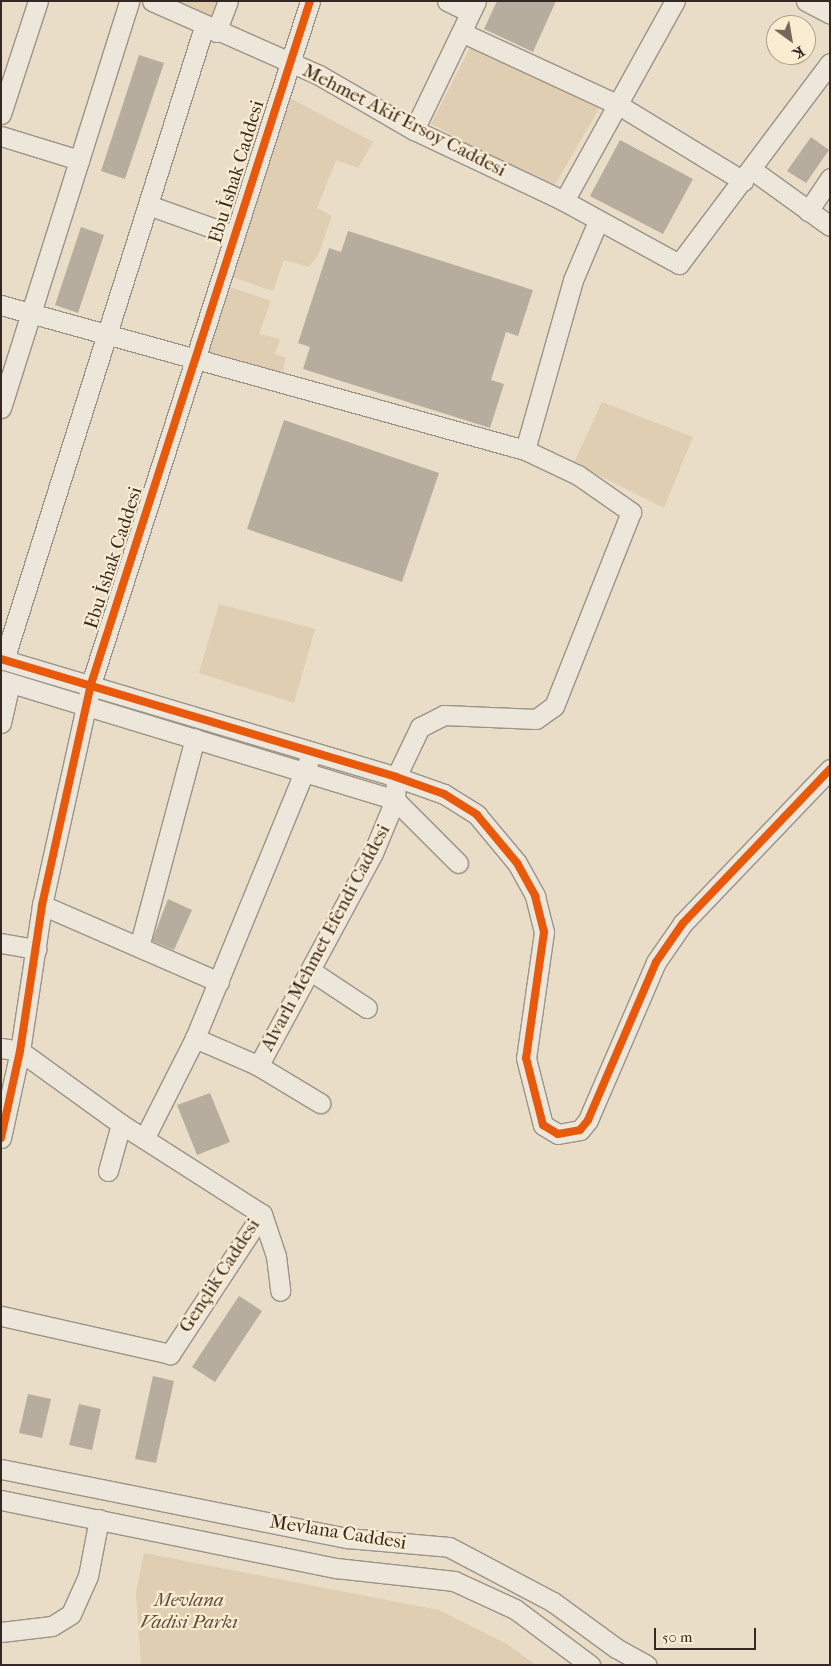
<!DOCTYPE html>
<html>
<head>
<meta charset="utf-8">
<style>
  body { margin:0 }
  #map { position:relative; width:831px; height:1666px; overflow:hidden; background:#e9ddc7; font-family:"IM FELL French Canon",serif }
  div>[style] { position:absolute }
  .green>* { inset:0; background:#dfceb1 }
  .building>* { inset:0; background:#b6ad9f }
  .roads { filter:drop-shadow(1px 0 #9b9387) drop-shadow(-1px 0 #9b9387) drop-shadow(0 1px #9b9387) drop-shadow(0 -1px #9b9387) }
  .minor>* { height:19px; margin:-9.5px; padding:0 9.5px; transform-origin:9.5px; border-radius:9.5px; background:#ece6db }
  .cycleway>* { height:8px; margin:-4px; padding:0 4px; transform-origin:4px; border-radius:4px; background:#e8590c }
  span { translate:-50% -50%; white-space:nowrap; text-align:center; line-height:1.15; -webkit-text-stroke:4.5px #faecd1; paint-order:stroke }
  .street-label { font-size:19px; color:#352823 }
  .park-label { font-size:19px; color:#5e4e42; font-style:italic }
  .frame { position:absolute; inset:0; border:2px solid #352823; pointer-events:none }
  .north { position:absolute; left:766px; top:15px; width:50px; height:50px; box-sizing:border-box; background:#faecd1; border:1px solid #ab9e8b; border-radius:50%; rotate:148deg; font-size:14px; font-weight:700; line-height:20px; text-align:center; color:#352823 }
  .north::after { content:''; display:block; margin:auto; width:18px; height:22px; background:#74675c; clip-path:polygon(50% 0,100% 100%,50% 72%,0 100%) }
  .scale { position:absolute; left:654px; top:1628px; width:102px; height:22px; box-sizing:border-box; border:2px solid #352823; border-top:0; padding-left:6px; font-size:15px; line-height:18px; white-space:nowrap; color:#352823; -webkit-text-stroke:4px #faecd1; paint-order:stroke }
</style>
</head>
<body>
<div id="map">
  <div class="green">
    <i style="clip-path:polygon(143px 1px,219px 1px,209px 27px)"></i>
    <i style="clip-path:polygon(472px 44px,600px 107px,553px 188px,431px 124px)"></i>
    <i style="clip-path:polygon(290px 98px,373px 142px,358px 168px,336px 160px,317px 208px,332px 216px,318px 255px,309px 267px,284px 260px,273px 291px,232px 277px)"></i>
    <i style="clip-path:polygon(230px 287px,271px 301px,259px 334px,280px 339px,275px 354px,286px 358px,281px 378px,293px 382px,288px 395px,205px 367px)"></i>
    <i style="clip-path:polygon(602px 402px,693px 437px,664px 508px,574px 463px)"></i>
    <i style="clip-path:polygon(219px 604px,315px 629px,294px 703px,199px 673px)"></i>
    <i style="clip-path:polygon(144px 1553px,439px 1610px,507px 1644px,536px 1665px,141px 1665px,136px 1593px)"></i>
  </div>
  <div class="building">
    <i style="clip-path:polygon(497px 1px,556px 1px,533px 52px,484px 29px)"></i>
    <i style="clip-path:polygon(139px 55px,164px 63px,125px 179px,101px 171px)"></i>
    <i style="clip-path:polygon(811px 137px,829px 150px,806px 183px,787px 171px)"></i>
    <i style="clip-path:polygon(620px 140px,693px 179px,663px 234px,590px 196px)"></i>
    <i style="clip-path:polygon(81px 227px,104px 235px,78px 313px,55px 305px)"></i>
    <i style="clip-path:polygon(348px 231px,533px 290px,518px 336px,506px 332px,491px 380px,504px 384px,490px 428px,303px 369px,310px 347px,298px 343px,329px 248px,341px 252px)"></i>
    <i style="clip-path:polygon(284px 420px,439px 473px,402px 582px,247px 529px)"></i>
    <i style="clip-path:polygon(168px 899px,192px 910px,174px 950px,152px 941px)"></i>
    <i style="clip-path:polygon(210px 1093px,230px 1142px,197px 1155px,177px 1105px)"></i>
    <i style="clip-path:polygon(239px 1296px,262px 1311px,215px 1382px,192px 1367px)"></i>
    <i style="clip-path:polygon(153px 1376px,174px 1381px,156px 1463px,135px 1459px)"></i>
    <i style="clip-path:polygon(28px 1394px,51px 1399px,42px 1438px,19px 1433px)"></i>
    <i style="clip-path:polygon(79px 1404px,101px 1409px,92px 1450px,69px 1445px)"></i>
  </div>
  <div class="roads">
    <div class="minor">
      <i style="left:152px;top:1px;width:183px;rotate:23.9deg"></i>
      <i style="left:319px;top:75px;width:110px;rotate:30.1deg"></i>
      <i style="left:414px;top:130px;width:166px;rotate:25.3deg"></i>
      <i style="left:564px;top:201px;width:131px;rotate:28.7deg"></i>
      <i style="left:679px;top:264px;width:251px;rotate:-53.1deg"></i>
      <i style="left:447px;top:1px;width:25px;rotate:26deg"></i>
      <i style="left:806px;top:1px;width:27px;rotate:28deg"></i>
      <i style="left:216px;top:32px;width:33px;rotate:-69deg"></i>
      <i style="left:463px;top:33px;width:170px;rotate:24.8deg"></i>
      <i style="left:617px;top:104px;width:148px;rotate:31.4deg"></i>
      <i style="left:1px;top:114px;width:119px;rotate:-71.9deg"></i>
      <i style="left:414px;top:130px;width:143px;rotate:-64.3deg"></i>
      <i style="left:1px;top:136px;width:82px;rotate:17.1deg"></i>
      <i style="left:751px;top:169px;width:97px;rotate:35.8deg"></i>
      <i style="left:564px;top:201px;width:229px;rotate:-61deg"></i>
      <i style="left:148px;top:205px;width:92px;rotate:19.6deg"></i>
      <i style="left:808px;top:211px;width:40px;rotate:-56deg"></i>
      <i style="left:1px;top:305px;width:544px;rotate:15.47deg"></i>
      <i style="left:525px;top:450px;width:59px;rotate:25.3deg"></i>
      <i style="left:578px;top:475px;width:65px;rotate:34.9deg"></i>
      <i style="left:631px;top:512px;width:209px;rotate:111.6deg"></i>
      <i style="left:554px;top:706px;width:22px;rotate:144deg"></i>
      <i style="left:536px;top:719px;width:92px;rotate:-177.5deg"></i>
      <i style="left:444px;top:715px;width:27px;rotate:153deg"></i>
      <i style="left:420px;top:727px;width:55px;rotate:115.6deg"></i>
      <i style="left:396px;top:777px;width:23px;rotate:92deg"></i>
      <i style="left:395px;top:800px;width:57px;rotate:112.5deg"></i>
      <i style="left:373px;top:853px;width:236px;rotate:118.3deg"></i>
      <i style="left:261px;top:1061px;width:6px;rotate:135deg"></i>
      <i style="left:257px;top:1065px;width:68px;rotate:-156.5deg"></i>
      <i style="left:195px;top:1038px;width:113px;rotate:116.8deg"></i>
      <i style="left:1px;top:408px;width:427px;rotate:-72.5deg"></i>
      <i style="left:525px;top:450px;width:177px;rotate:-74.2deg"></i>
      <i style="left:573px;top:280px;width:64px;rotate:-67deg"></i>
      <i style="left:1px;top:659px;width:412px;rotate:16.6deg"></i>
      <i style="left:396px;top:777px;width:51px;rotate:19.5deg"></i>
      <i style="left:444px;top:794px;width:39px;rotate:32deg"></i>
      <i style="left:477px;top:815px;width:62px;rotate:50.2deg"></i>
      <i style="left:517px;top:863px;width:38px;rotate:61deg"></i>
      <i style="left:535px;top:896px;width:37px;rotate:76deg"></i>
      <i style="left:544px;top:932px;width:127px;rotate:98.1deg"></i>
      <i style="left:526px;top:1058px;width:69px;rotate:75.8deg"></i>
      <i style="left:543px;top:1125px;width:17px;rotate:31deg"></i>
      <i style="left:558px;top:1134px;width:22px;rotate:-10deg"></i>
      <i style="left:580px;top:1130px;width:13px;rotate:-51deg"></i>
      <i style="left:588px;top:1120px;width:172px;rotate:-66.7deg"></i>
      <i style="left:656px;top:962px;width:47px;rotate:-55.3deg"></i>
      <i style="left:683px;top:923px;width:213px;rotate:-46.3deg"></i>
      <i style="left:4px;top:660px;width:664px;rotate:-72.47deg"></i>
      <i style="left:1px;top:680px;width:412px;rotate:16.9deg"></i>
      <i style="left:395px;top:800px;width:89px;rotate:45deg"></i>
      <i style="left:1px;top:723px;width:41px;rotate:-77.3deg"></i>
      <i style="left:42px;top:905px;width:193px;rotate:23.5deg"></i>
      <i style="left:1px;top:943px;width:36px;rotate:10deg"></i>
      <i style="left:139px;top:947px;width:216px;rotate:-75deg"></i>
      <i style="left:311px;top:971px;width:67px;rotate:33.5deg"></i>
      <i style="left:195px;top:1038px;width:300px;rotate:-67.7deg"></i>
      <i style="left:1px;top:1048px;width:19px;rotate:9deg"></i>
      <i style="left:20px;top:1051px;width:125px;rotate:35.9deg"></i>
      <i style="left:121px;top:1124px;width:167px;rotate:32.6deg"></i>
      <i style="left:262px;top:1214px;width:168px;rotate:123.3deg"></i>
      <i style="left:170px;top:1354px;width:173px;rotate:-167.3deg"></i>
      <i style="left:257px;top:1065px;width:74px;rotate:31.1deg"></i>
      <i style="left:1px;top:1138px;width:89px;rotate:-77.7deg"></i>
      <i style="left:20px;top:1051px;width:148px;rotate:-81.4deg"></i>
      <i style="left:42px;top:905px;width:226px;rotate:-77.5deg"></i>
      <i style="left:91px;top:684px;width:717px;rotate:-72.22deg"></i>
      <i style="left:108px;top:1171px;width:49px;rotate:-74.5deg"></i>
      <i style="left:262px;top:1214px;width:44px;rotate:71.6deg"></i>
      <i style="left:276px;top:1256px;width:35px;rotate:83deg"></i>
      <i style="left:1px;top:1469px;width:353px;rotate:11.3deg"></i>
      <i style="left:347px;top:1538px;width:102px;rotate:5deg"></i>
      <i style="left:449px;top:1547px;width:118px;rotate:27.9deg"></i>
      <i style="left:553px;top:1602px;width:78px;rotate:36.1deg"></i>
      <i style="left:616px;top:1648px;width:35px;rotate:29deg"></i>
      <i style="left:1px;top:1500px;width:342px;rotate:11.5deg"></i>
      <i style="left:336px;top:1568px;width:119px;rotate:6.3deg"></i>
      <i style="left:454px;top:1581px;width:67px;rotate:24.7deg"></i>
      <i style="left:515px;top:1609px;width:94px;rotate:36.7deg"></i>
      <i style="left:1px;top:1632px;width:51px;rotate:-6.7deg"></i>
      <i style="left:52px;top:1626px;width:22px;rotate:-32deg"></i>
      <i style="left:71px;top:1614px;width:42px;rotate:-65.9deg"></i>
      <i style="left:88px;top:1576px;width:58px;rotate:-79.1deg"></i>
    </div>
  </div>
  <div class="cycleway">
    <i style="left:1px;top:659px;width:412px;rotate:16.6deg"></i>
    <i style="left:396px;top:777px;width:51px;rotate:19.5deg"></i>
    <i style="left:444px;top:794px;width:39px;rotate:32deg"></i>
    <i style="left:477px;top:815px;width:62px;rotate:50.2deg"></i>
    <i style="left:517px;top:863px;width:38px;rotate:61deg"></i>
    <i style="left:535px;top:896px;width:37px;rotate:76deg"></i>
    <i style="left:544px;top:932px;width:127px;rotate:98.1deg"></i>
    <i style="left:526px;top:1058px;width:69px;rotate:75.8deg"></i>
    <i style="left:543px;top:1125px;width:17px;rotate:31deg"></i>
    <i style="left:558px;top:1134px;width:22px;rotate:-10deg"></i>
    <i style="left:580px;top:1130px;width:13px;rotate:-51deg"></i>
    <i style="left:588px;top:1120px;width:172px;rotate:-66.7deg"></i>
    <i style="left:656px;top:962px;width:47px;rotate:-55.3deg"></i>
    <i style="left:683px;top:923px;width:213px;rotate:-46.3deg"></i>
    <i style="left:1px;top:1138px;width:89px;rotate:-77.7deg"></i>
    <i style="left:20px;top:1051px;width:148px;rotate:-81.4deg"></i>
    <i style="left:42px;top:905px;width:226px;rotate:-77.5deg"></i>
    <i style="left:91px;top:684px;width:717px;rotate:-72.22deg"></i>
  </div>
  <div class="street-label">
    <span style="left:404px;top:121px;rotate:27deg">Mehmet Akif Ersoy Caddesi</span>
    <span style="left:237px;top:172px;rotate:-73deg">Ebu İshak Caddesi</span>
    <span style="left:114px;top:558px;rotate:-72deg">Ebu İshak Caddesi</span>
    <span style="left:326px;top:938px;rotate:-62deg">Alvarlı Mehmet Efendi Caddesi</span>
    <span style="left:220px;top:1276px;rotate:-57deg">Gençlik Caddesi</span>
    <span style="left:338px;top:1533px;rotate:9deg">Mevlana Caddesi</span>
  </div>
  <div class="park-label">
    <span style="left:189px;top:1612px">Mevlana<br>Vadisi Parkı</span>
  </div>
  <div class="frame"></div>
  <div class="north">K</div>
  <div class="scale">50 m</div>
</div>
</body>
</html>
